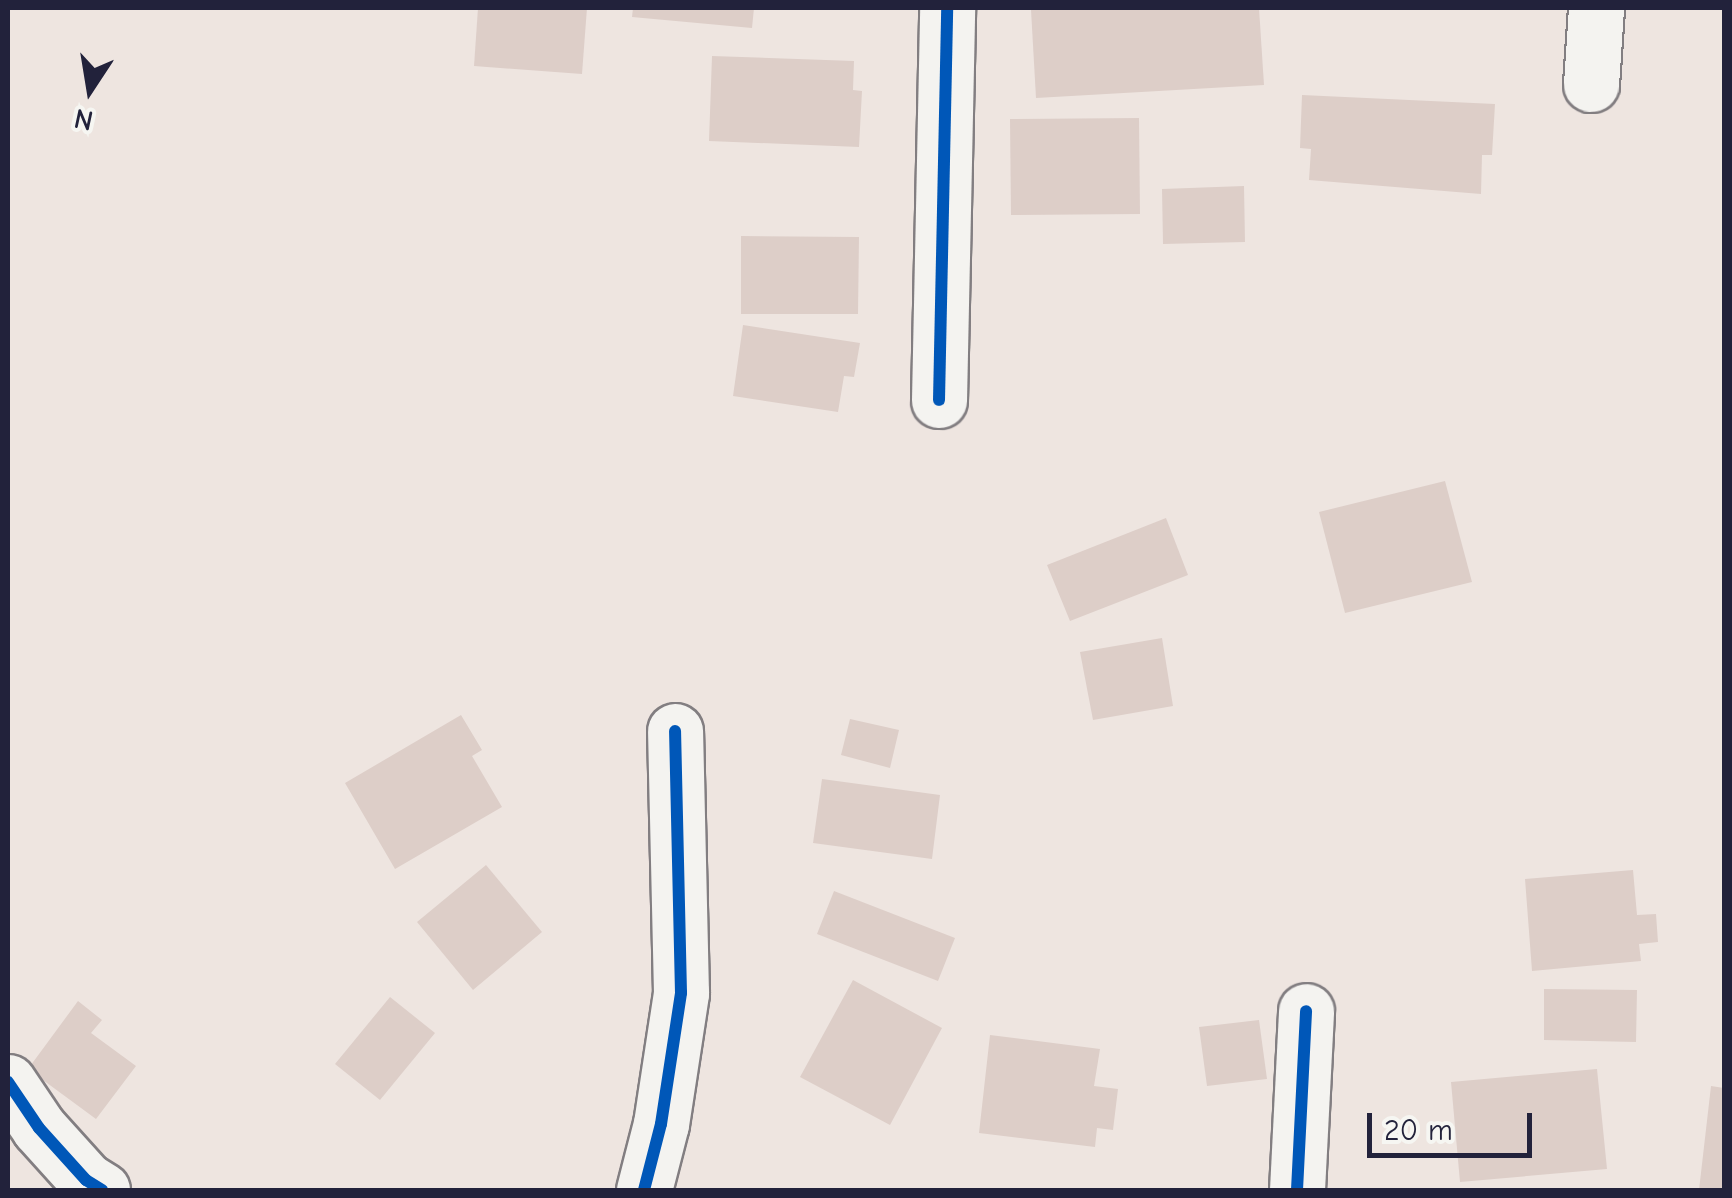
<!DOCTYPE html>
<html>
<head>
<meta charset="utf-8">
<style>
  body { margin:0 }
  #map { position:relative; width:1732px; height:1198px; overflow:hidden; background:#eee5e0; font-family:"Comic Neue",sans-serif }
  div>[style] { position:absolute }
  .building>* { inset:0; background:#ddcec8 }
  .roads { filter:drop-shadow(2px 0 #827e81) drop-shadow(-2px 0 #827e81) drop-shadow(0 2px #827e81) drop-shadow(0 -2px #827e81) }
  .minor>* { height:55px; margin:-27.5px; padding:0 27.5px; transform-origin:27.5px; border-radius:27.5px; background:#f4f3f0 }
  .cycleway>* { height:12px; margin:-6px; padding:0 6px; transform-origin:6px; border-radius:6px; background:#0057b8 }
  span { translate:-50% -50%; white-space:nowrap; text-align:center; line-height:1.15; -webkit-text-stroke:10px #f6f6f2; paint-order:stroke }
  .frame { position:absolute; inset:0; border:10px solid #22223b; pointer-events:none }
  .north { position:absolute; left:40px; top:40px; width:100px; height:100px; -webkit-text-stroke:8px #f6f6f2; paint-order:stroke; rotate:192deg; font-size:28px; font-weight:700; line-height:40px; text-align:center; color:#22223b }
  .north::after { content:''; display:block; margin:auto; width:35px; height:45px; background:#22223b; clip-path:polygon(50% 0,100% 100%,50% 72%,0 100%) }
  .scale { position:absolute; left:1367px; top:1113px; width:165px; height:45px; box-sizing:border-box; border:5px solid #22223b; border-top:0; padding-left:12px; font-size:30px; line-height:35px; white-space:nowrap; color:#22223b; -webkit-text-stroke:8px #f6f6f2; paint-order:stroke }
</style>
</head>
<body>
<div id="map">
  <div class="building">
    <i style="clip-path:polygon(478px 8px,587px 8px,582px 74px,474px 66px)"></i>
    <i style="clip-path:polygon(633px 8px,754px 8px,752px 28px,632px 17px)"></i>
    <i style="clip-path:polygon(1074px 8px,1259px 8px,1264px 85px,1036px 98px,1031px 10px)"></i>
    <i style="clip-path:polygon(712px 56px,854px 61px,853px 90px,862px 91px,859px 147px,709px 141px)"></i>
    <i style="clip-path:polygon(1302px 95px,1495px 104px,1492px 155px,1482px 155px,1481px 194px,1309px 180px,1311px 149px,1300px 148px)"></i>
    <i style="clip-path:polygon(1139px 118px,1140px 214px,1011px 215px,1010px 119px)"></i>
    <i style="clip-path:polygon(1244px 186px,1245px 242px,1163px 244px,1162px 189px)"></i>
    <i style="clip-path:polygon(741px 236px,859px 237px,858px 314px,741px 314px)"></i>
    <i style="clip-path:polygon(743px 325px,860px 343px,854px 377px,844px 376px,838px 412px,733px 396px)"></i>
    <i style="clip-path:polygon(1445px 481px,1472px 582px,1345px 613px,1319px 512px)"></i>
    <i style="clip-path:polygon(1166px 518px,1188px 575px,1070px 621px,1047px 565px)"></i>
    <i style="clip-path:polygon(1162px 638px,1173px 706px,1093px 720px,1080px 652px)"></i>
    <i style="clip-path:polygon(461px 715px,482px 750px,472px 756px,502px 807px,395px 869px,345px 783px)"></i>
    <i style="clip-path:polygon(850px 719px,899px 730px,890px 768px,841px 755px)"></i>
    <i style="clip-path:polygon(822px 779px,940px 795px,932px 859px,813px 843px)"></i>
    <i style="clip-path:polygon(486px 865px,542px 932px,473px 990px,417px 922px)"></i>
    <i style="clip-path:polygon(1633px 870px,1637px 915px,1656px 914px,1658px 942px,1639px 944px,1641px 961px,1532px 971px,1525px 879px)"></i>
    <i style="clip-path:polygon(834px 891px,955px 938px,938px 981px,817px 934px)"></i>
    <i style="clip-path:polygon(853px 980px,942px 1028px,890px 1125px,800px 1077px)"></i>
    <i style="clip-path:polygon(1544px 989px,1637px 990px,1636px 1042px,1544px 1040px)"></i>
    <i style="clip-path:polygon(390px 997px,435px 1033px,380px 1100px,335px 1064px)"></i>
    <i style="clip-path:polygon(78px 1001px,102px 1020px,91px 1033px,136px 1066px,96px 1119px,28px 1069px)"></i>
    <i style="clip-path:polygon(1259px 1020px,1267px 1079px,1207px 1086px,1199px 1027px)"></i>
    <i style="clip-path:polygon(990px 1035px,1100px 1049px,1094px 1086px,1118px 1089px,1113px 1130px,1097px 1128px,1095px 1147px,979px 1133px)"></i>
    <i style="clip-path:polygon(1597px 1069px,1607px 1169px,1460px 1182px,1451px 1082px)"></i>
    <i style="clip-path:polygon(1711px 1086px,1724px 1088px,1724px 1190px,1699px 1190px)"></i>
  </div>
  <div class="roads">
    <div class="minor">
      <i style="left:1591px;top:84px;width:76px;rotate:-86.2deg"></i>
      <i style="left:939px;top:400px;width:392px;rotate:-88.8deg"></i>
      <i style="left:8px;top:1082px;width:55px;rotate:56deg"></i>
      <i style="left:39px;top:1128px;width:70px;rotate:47.9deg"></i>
      <i style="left:86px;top:1180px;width:19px;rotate:32deg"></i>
      <i style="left:644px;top:1190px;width:68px;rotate:-75.6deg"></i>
      <i style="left:661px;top:1124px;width:133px;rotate:-81.3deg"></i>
      <i style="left:681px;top:993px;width:262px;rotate:-91.3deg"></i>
      <i style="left:1297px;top:1190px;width:179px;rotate:-87.1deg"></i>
    </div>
  </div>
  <div class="cycleway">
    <i style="left:939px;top:400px;width:392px;rotate:-88.8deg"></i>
    <i style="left:8px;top:1082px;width:55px;rotate:56deg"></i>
    <i style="left:39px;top:1128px;width:70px;rotate:47.9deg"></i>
    <i style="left:86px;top:1180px;width:19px;rotate:32deg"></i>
    <i style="left:644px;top:1190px;width:68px;rotate:-75.6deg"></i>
    <i style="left:661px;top:1124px;width:133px;rotate:-81.3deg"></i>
    <i style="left:681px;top:993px;width:262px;rotate:-91.3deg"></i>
    <i style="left:1297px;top:1190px;width:179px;rotate:-87.1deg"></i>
  </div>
  <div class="frame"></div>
  <div class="north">N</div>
  <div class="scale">20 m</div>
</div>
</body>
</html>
